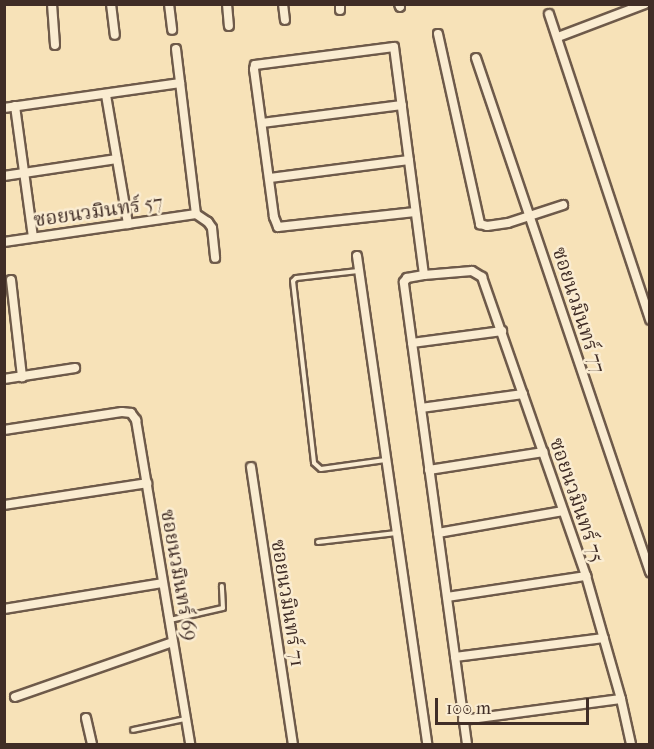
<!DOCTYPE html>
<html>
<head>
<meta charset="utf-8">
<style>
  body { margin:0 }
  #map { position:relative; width:654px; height:749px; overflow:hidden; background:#f7e2b8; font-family:"IM FELL French Canon","Noto Serif Thai",serif }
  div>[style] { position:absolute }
  .roads { filter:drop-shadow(2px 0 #6e5a4a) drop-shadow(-2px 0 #6e5a4a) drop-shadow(0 2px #6e5a4a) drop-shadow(0 -2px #6e5a4a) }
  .service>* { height:4px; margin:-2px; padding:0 2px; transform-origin:2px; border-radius:2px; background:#faecd1 }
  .minor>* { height:8px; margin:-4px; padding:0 4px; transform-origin:4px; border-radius:4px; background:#faecd1 }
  span { translate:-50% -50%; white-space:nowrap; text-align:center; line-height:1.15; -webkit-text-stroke:5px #faecd1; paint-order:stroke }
  .street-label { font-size:20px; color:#402d26 }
  .frame { position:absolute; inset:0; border:6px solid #402d26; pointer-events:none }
  .scale { position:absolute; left:435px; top:698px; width:154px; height:27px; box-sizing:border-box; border:3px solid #402d26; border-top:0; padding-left:8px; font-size:18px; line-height:21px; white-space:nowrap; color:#402d26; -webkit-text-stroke:4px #faecd1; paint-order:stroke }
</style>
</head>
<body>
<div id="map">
  <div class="roads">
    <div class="service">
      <i style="left:358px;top:271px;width:62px;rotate:173.6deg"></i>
      <i style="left:296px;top:278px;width:4px;rotate:135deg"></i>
      <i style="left:293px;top:281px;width:183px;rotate:83.4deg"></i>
      <i style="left:314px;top:463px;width:9px;rotate:41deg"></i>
      <i style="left:321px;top:469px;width:65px;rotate:-8deg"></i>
      <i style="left:318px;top:542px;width:79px;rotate:-6.6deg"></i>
      <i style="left:170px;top:620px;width:54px;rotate:-12.8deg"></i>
      <i style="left:223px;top:608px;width:22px;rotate:-93deg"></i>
      <i style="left:133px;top:730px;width:53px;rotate:-11.9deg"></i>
    </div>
    <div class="minor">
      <i style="left:52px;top:4px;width:41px;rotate:85.8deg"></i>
      <i style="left:111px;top:4px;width:31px;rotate:83deg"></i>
      <i style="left:169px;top:4px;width:26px;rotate:83deg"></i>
      <i style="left:227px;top:4px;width:22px;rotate:85deg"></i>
      <i style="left:283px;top:4px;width:16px;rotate:83deg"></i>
      <i style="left:340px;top:4px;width:6px;rotate:90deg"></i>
      <i style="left:399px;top:4px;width:3px;rotate:72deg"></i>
      <i style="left:549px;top:14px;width:322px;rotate:71.7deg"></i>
      <i style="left:438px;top:34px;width:195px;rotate:77.5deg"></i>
      <i style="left:480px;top:224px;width:7px;rotate:16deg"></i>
      <i style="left:487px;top:226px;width:21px;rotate:-8deg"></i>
      <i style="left:508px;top:223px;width:58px;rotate:-18.1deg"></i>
      <i style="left:558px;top:37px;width:93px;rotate:-20.8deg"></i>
      <i style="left:176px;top:49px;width:166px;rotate:83.1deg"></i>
      <i style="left:196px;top:214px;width:14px;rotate:34deg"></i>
      <i style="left:208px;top:222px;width:7px;rotate:56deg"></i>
      <i style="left:212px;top:228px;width:30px;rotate:84deg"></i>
      <i style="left:476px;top:58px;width:543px;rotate:71.3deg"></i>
      <i style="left:106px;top:95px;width:131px;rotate:80.3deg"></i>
      <i style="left:15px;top:106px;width:132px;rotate:82.2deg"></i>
      <i style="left:4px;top:108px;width:178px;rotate:-8.1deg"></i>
      <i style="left:262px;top:123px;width:141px;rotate:-7.3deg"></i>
      <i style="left:4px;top:176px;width:114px;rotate:-8.6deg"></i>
      <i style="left:270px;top:178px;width:140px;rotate:-7.4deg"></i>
      <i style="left:415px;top:212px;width:138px;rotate:173.8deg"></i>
      <i style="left:278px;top:227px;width:11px;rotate:-112deg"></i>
      <i style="left:274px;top:217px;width:149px;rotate:-97.7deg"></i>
      <i style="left:254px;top:69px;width:4px;rotate:-76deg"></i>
      <i style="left:255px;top:65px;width:140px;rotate:-7.4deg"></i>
      <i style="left:394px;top:47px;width:230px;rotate:82.5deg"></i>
      <i style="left:4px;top:242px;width:194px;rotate:-8.3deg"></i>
      <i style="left:357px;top:256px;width:493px;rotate:81.8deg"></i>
      <i style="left:11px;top:280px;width:98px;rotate:83.5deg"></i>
      <i style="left:412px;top:343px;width:91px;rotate:-7.6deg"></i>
      <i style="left:4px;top:379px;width:72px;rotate:-8.8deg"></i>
      <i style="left:421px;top:408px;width:103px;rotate:-7.8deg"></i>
      <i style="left:4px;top:430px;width:119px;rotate:-8.7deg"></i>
      <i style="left:122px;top:412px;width:9px;rotate:6deg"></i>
      <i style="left:131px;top:413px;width:9px;rotate:54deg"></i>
      <i style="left:136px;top:420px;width:328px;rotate:80.5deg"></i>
      <i style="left:251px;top:467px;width:280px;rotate:81.4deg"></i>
      <i style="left:429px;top:470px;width:116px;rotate:-8.9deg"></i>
      <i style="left:4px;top:505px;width:145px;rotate:-8.7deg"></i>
      <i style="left:438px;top:533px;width:127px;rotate:-10deg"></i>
      <i style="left:447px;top:597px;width:141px;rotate:-8.6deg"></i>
      <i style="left:4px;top:609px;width:160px;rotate:-9.3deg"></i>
      <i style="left:455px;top:657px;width:150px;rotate:-7.3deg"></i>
      <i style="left:15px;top:697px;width:167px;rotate:-19.2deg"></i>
      <i style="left:86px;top:718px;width:27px;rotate:77deg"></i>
      <i style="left:463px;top:720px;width:159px;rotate:-7.6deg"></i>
      <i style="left:467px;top:744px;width:466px;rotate:-97.8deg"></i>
      <i style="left:404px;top:282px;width:5px;rotate:-53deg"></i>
      <i style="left:407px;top:278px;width:17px;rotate:-10deg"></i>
      <i style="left:424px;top:275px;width:48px;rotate:-4.8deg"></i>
      <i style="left:472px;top:271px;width:12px;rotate:31deg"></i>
      <i style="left:482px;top:277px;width:317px;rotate:70.8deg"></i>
      <i style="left:586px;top:576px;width:128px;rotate:74.1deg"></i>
      <i style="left:621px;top:699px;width:46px;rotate:77.5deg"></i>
    </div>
  </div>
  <div class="street-label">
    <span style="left:98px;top:211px;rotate:-8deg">ซอยนวมินทร์ 57</span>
    <span style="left:579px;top:310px;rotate:72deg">ซอยนวมินทร์ 77</span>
    <span style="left:577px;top:500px;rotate:71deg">ซอยนวมินทร์ 75</span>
    <span style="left:179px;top:575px;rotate:80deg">ซอยนวมินทร์ 69</span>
    <span style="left:288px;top:603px;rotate:81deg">ซอยนวมินทร์ 71</span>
  </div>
  <div class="frame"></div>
  <div class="scale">100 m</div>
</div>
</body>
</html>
